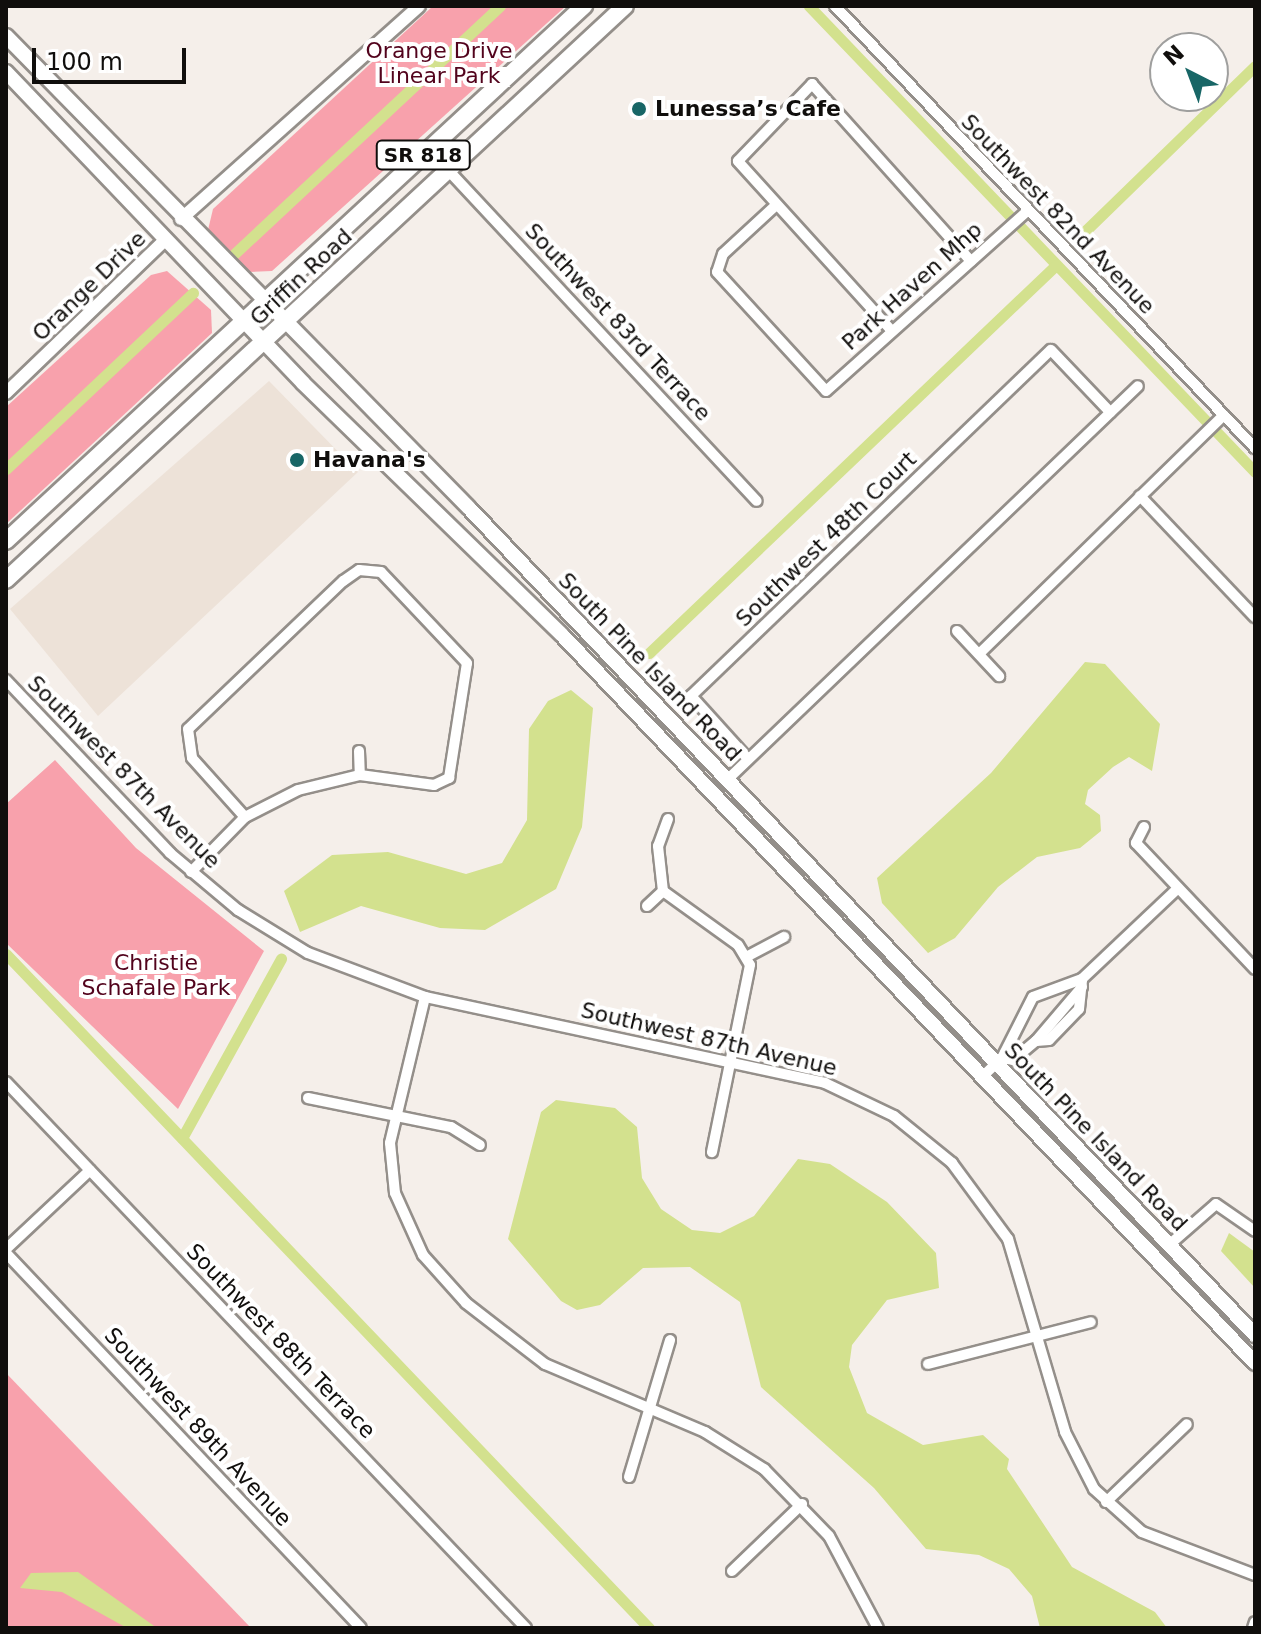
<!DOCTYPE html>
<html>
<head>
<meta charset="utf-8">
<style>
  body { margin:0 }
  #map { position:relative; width:1261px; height:1634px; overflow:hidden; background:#f5efea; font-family:"DejaVu Sans",sans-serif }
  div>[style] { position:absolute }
  .built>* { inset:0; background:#ede2d8 }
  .green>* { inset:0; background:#f8a1ac }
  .water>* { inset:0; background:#d3e18e }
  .canal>* { height:11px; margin:-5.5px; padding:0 5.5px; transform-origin:5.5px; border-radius:5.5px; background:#d3e18e }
  .roads { filter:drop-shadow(2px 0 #948f8a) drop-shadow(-2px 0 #948f8a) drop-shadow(0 2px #948f8a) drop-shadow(0 -2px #948f8a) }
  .minor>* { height:10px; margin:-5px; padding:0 5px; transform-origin:5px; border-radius:5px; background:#fff }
  .tertiary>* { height:12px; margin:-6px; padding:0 6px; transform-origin:6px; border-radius:6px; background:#fff }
  .secondary>* { height:14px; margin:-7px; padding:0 7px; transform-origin:7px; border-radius:7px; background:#fff }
  .primary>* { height:16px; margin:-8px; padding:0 8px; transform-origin:8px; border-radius:8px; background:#fff }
  .dots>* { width:22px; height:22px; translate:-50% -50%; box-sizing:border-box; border:4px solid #fff; border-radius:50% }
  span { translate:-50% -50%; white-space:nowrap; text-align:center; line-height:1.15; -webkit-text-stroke:8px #fff; paint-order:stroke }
  .shield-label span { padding:2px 6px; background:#fff; border:2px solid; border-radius:6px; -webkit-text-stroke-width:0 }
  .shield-label { font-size:20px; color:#100e0c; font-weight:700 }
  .park-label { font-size:22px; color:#52031c }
  .poi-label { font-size:22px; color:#100e0c; font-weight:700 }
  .left { translate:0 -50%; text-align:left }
  .street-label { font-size:22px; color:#100e0c }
  .frame { position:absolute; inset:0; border:8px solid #100e0c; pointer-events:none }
  .north { position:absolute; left:1149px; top:32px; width:80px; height:80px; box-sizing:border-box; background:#fff; border:2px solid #9f9f9e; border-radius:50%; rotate:318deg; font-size:22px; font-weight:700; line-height:32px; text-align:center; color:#100e0c }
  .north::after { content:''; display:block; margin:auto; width:28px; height:36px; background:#186666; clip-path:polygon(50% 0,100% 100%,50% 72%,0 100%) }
  .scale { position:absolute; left:32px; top:48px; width:154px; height:36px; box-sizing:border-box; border:4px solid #100e0c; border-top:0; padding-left:10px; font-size:24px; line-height:28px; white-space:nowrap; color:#100e0c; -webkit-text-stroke:6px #fff; paint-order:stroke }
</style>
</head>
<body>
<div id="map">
  <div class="built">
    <i style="clip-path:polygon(269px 381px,358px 472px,98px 716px,10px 609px)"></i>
  </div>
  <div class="green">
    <i style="clip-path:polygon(433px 6px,566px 6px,272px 271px,249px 272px,208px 230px,213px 209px)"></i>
    <i style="clip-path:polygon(167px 271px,211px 310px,212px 333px,6px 524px,6px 407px,151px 275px)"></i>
    <i style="clip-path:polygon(55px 760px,136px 848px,264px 951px,178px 1109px,6px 943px,6px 804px)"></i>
    <i style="clip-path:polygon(6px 1373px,251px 1628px,6px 1628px)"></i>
  </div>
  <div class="water">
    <i style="clip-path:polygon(1085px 662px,1105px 664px,1160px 724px,1152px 771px,1129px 757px,1113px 767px,1088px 790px,1085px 804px,1100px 815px,1101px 831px,1080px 848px,1037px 857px,998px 887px,955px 938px,928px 953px,882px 903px,877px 878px,991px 773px)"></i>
    <i style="clip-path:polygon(571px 690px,593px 708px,582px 827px,556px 889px,485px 930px,440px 928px,361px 906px,300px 932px,284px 891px,332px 855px,388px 852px,466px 874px,502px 863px,527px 820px,529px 729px,548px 701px)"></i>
    <i style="clip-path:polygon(556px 1100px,615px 1108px,637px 1127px,642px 1178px,661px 1209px,692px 1230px,720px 1233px,754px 1216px,798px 1159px,830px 1164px,887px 1202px,936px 1253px,939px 1288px,887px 1300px,852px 1345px,849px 1367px,867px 1413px,923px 1445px,983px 1435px,1009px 1459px,1007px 1469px,1072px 1567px,1155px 1612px,1167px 1628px,1040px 1628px,1032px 1596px,1009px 1569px,979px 1555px,926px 1549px,874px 1488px,761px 1387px,740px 1302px,690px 1267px,643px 1268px,600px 1305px,577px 1310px,561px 1301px,508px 1239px,541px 1112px)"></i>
    <i style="clip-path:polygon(1229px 1233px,1255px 1252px,1255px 1288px,1221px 1251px)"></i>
    <i style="clip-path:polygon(78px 1572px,157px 1628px,127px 1628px,62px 1592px,20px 1588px,31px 1573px)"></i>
  </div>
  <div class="canal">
    <i style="left:809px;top:6px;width:645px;rotate:46.26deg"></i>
    <i style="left:1080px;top:236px;width:244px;rotate:-44.2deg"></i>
    <i style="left:233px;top:255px;width:365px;rotate:-43deg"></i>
    <i style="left:6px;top:469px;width:257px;rotate:-43.3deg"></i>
    <i style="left:649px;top:653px;width:562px;rotate:-43.63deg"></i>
    <i style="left:6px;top:954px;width:932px;rotate:46.35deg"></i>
    <i style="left:182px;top:1138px;width:205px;rotate:-61.1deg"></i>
  </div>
  <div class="roads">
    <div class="minor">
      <i style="left:835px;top:6px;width:610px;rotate:46.46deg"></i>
      <i style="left:449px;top:171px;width:451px;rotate:47deg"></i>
      <i style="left:774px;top:207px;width:69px;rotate:137.3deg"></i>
      <i style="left:723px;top:254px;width:19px;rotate:108deg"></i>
      <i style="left:717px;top:272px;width:161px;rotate:47.5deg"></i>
      <i style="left:826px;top:391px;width:268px;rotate:-41.8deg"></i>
      <i style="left:891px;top:330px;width:228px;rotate:-132.2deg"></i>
      <i style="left:738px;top:161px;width:107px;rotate:-46.1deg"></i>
      <i style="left:812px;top:84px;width:238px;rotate:48.1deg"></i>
      <i style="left:1140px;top:496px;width:167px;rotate:46.5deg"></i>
      <i style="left:957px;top:631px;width:62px;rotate:47deg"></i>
      <i style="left:979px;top:654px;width:342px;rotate:-44.3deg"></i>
      <i style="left:6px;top:680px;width:238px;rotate:46.5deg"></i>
      <i style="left:170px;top:853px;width:89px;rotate:40deg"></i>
      <i style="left:238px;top:910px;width:82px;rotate:31.6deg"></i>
      <i style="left:308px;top:953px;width:125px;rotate:20.6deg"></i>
      <i style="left:425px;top:997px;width:409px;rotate:12.1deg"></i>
      <i style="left:825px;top:1083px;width:76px;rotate:25.6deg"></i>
      <i style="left:894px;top:1116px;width:75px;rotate:39deg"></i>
      <i style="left:952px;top:1163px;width:94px;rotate:53.6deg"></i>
      <i style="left:1008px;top:1239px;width:201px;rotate:73.5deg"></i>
      <i style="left:1065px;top:1432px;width:64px;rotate:63deg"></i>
      <i style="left:1094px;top:1489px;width:64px;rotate:41.9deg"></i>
      <i style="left:1142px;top:1532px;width:121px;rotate:20.8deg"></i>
      <i style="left:359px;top:751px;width:24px;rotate:88deg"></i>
      <i style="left:748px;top:759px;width:85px;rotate:-132.1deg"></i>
      <i style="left:691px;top:696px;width:499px;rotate:-43.9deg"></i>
      <i style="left:1051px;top:350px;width:86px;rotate:46.4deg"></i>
      <i style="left:727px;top:780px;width:569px;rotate:-43.79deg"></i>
      <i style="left:668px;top:819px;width:29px;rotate:110deg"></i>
      <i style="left:658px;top:846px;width:45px;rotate:83.7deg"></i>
      <i style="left:663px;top:891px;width:92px;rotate:35.8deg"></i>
      <i style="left:738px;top:945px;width:23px;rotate:59deg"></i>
      <i style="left:750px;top:965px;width:191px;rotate:101.5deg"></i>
      <i style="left:1144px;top:827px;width:18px;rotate:117deg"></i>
      <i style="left:1136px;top:843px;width:173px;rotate:46.6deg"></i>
      <i style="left:191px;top:872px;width:77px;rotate:-45.5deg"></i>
      <i style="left:245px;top:817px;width:59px;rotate:-27deg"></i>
      <i style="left:298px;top:790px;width:64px;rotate:-13.6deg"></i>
      <i style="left:360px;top:775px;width:75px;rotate:7.7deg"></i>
      <i style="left:434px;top:785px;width:17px;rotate:-25deg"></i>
      <i style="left:449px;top:778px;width:116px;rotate:-81.1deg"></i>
      <i style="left:467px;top:663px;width:125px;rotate:-133.4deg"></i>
      <i style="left:381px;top:572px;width:22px;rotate:-175deg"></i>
      <i style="left:359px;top:570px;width:19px;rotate:145deg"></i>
      <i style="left:343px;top:581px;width:214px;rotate:136.3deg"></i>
      <i style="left:188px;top:729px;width:29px;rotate:82deg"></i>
      <i style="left:192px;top:758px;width:79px;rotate:48.1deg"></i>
      <i style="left:647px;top:906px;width:22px;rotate:-43deg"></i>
      <i style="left:748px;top:956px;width:41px;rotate:-27.8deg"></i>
      <i style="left:425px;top:997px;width:150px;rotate:103.5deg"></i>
      <i style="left:390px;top:1143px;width:50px;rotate:84.3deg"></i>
      <i style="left:395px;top:1193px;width:68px;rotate:65.7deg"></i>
      <i style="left:423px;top:1255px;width:64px;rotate:48.1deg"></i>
      <i style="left:466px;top:1303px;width:100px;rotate:37.7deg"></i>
      <i style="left:545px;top:1364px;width:174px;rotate:23deg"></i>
      <i style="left:705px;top:1432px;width:70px;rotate:32.1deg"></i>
      <i style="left:764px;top:1469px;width:93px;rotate:45.9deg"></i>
      <i style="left:829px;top:1536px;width:104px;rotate:62deg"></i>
      <i style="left:1036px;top:1041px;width:71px;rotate:-49.6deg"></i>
      <i style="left:1002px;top:1058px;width:11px;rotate:10deg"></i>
      <i style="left:1013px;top:1060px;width:30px;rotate:-40deg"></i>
      <i style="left:1036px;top:1041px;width:13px;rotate:-4deg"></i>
      <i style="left:1049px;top:1040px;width:43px;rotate:-45.9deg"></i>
      <i style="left:1079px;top:1009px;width:30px;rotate:-84deg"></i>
      <i style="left:982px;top:1077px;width:28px;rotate:-44deg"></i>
      <i style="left:1002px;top:1058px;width:68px;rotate:-63.1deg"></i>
      <i style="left:1033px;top:997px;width:52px;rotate:-20.2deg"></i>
      <i style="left:1082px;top:979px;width:129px;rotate:-43.4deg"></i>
      <i style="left:6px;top:1082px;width:754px;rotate:46.4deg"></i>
      <i style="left:308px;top:1098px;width:146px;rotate:11.5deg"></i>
      <i style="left:451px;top:1127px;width:34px;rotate:32deg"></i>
      <i style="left:1169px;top:1245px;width:62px;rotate:-41.1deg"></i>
      <i style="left:1216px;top:1204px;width:47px;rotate:34.7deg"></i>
      <i style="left:6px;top:1249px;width:115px;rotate:-43.2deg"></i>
      <i style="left:6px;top:1253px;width:516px;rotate:46.57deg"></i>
      <i style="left:928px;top:1364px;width:168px;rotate:-14.4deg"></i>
      <i style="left:629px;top:1477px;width:143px;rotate:-73.3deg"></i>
      <i style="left:1106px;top:1502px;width:112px;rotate:-43.9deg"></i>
      <i style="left:732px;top:1571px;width:97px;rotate:-43.7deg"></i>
      <i style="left:1253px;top:1628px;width:6px;rotate:-72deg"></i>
    </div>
    <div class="tertiary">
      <i style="left:181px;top:219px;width:319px;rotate:-41.8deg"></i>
      <i style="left:6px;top:393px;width:221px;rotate:-43.9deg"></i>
    </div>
    <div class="secondary">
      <i style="left:6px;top:36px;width:661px;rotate:45.55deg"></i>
      <i style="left:469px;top:508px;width:1141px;rotate:46.46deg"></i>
      <i style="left:6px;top:72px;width:430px;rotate:46.3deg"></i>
      <i style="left:303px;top:383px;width:361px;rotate:44.2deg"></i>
      <i style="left:562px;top:635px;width:1005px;rotate:46.41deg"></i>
    </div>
    <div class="primary">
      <i style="left:6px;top:541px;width:788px;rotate:-42.79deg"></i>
      <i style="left:6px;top:580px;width:844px;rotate:-42.84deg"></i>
    </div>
  </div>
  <div class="dots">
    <i style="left:639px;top:109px;background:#186666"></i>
    <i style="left:297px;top:460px;background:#186666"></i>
  </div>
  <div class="shield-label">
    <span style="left:423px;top:155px">SR 818</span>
  </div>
  <div class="park-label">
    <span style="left:439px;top:63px">Orange Drive<br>Linear Park</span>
    <span style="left:156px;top:975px">Christie<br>Schafale Park</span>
  </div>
  <div class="poi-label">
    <span class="left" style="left:655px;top:109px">Lunessa’s Cafe</span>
    <span class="left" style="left:313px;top:460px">Havana's</span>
  </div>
  <div class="street-label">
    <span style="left:1058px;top:214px;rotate:46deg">Southwest 82nd Avenue</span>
    <span style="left:301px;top:277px;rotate:-43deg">Griffin Road</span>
    <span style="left:89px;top:286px;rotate:-44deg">Orange Drive</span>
    <span style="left:912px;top:286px;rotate:-42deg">Park Haven Mhp</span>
    <span style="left:618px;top:322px;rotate:47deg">Southwest 83rd Terrace</span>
    <span style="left:826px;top:539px;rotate:-44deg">Southwest 48th Court</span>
    <span style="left:650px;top:667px;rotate:46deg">South Pine Island Road</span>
    <span style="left:124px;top:772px;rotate:45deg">Southwest 87th Avenue</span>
    <span style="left:709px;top:1039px;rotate:13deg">Southwest 87th Avenue</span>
    <span style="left:1096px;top:1137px;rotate:46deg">South Pine Island Road</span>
    <span style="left:281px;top:1341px;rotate:46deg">Southwest 88th Terrace</span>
    <span style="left:198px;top:1427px;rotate:47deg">Southwest 89th Avenue</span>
  </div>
  <div class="frame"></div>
  <div class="north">N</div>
  <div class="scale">100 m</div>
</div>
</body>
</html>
